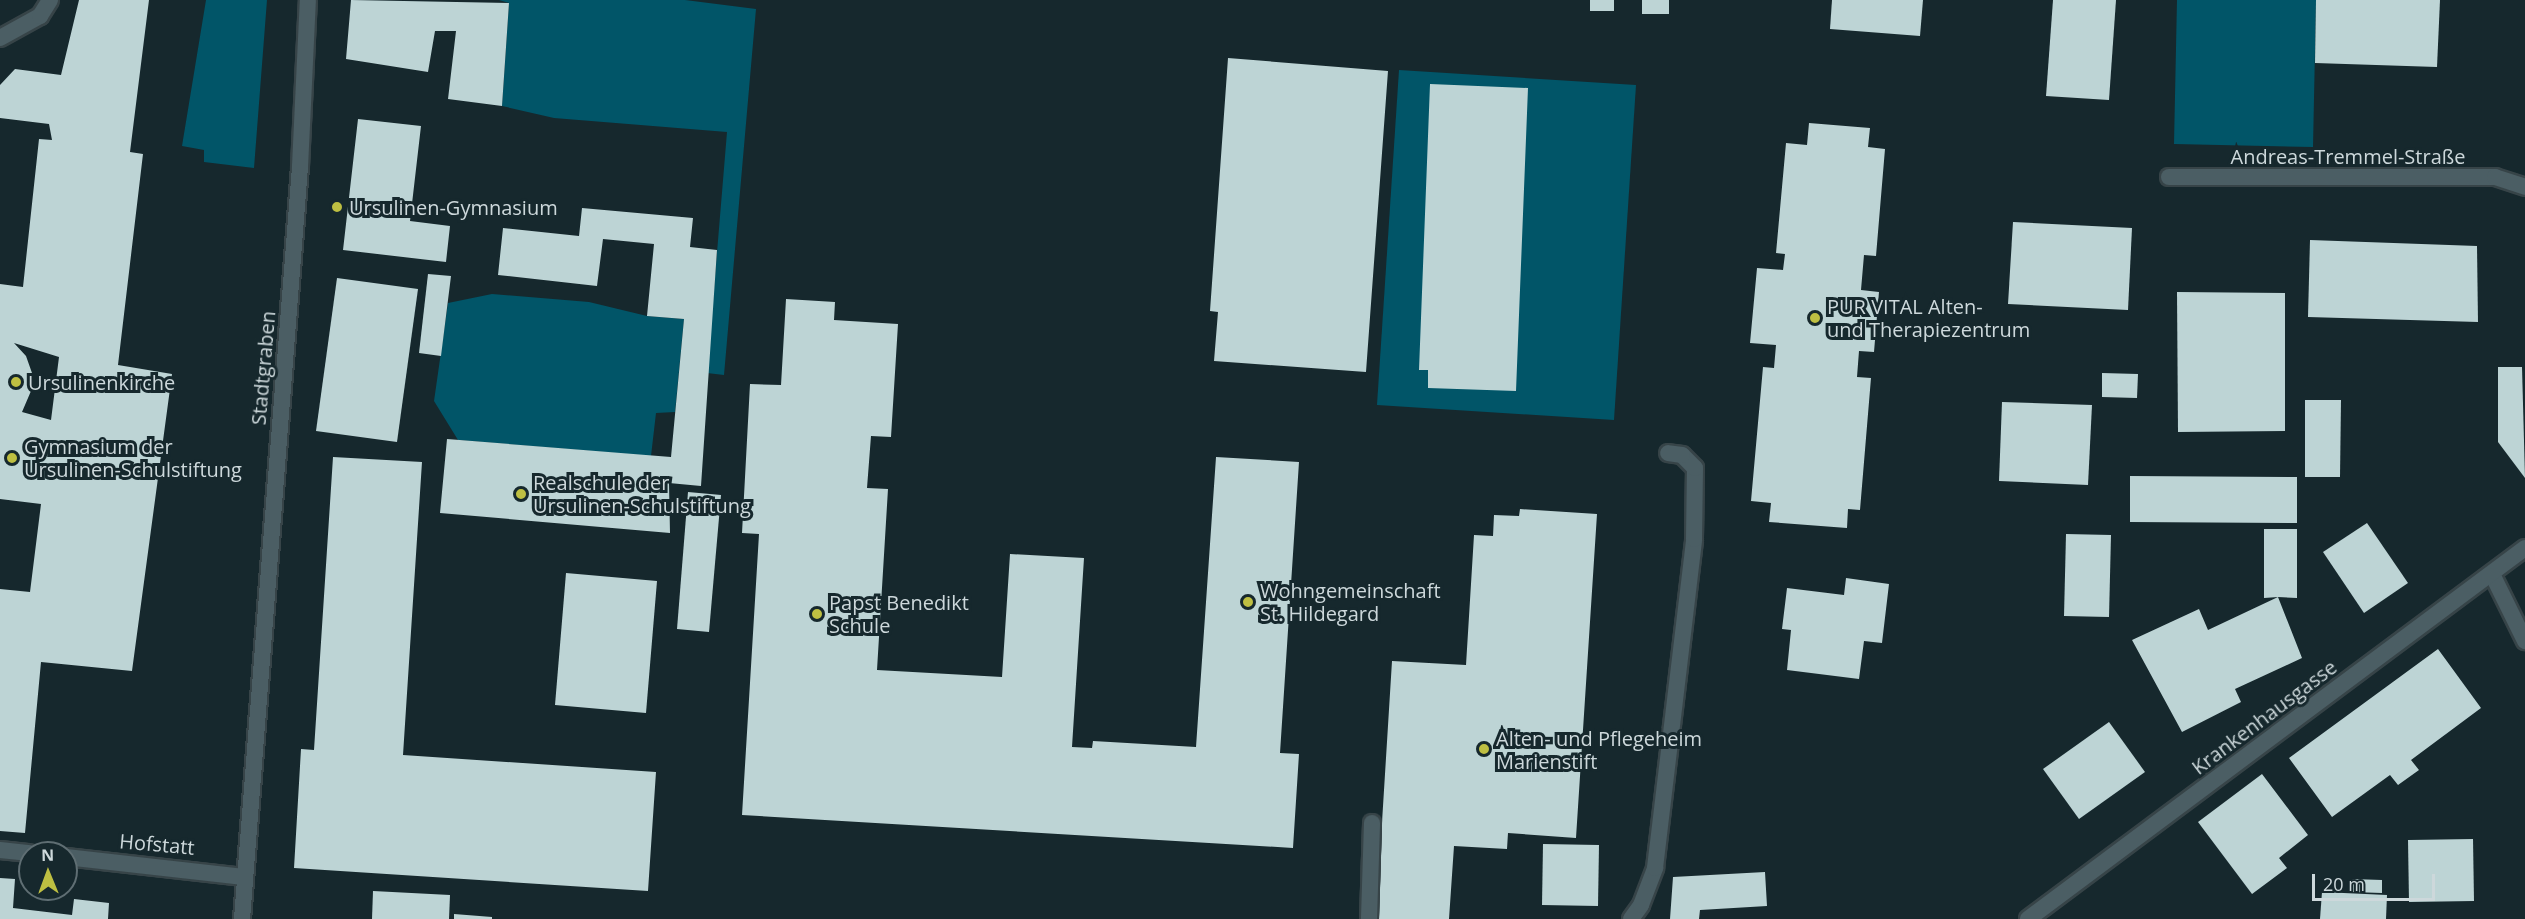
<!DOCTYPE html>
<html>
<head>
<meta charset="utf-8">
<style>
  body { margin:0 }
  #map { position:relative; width:2525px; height:919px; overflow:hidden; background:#16282d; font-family:"Open Sans",sans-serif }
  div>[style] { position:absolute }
  .green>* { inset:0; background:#015568 }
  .building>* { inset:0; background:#bdd4d5 }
  .roads { filter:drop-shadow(2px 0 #374448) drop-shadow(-2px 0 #374448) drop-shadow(0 2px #374448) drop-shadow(0 -2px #374448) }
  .service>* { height:16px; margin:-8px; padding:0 8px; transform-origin:8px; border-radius:8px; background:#4b5e64 }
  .minor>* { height:16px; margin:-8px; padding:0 8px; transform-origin:8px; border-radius:8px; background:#4b5e64 }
  .tertiary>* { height:16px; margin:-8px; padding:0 8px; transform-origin:8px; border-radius:8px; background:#4b5e64 }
  .secondary>* { height:16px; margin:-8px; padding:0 8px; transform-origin:8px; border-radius:8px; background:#4b5e64 }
  .dots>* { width:16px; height:16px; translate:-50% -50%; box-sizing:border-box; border:3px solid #16282d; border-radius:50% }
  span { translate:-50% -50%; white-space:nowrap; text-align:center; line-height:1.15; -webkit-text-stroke:6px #16282d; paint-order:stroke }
  .street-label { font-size:20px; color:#cdd8db }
  .poi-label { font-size:20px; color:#cdd8db }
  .left { translate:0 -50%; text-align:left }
  .north { position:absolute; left:18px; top:841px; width:60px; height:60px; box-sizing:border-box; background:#16282d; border:2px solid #5f6e73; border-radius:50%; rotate:359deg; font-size:16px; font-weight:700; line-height:24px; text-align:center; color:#cdd8db }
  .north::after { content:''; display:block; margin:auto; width:21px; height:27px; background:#bebf42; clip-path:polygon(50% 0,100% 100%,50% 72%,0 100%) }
  .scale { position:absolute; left:2312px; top:874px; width:123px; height:27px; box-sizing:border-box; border:3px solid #cdd8db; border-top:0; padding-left:8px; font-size:18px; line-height:21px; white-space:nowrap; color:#cdd8db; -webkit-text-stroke:4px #16282d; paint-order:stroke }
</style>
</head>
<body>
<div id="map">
  <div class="green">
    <i style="clip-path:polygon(206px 0,267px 0,254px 168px,204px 162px,204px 150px,182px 146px)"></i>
    <i style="clip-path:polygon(685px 0,756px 9px,724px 375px,707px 373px,727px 132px,554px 118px,502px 106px,509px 3px,499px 0)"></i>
    <i style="clip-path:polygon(2177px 0,2316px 0,2313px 147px,2174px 144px)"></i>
    <i style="clip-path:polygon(1399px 70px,1636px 85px,1614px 420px,1377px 405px)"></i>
    <i style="clip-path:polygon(492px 294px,589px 302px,647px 316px,684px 319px,675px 412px,656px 413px,651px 456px,458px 440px,434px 401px,448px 303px)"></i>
  </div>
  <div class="building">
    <i style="clip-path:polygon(evenodd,79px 0,149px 0,130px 152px,143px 154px,118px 365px,172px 374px,132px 671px,41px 662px,25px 833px,0 831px,0 589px,30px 592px,41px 504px,0 499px,0 284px,23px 287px,39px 139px,52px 140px,49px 124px,0 118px,0 85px,15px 69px,61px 75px,79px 0,14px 343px,59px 357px,51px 420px,22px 412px,31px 391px,32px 373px,26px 356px,14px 343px)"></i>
    <i style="clip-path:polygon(351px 0,509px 3px,502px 106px,448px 99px,456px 31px,435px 31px,428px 72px,346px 59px)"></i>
    <i style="clip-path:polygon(1590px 0,1614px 0,1614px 11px,1590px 11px)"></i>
    <i style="clip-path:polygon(1642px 0,1669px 0,1669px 14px,1642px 14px)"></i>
    <i style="clip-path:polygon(1832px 0,1923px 0,1920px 36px,1830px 29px)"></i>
    <i style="clip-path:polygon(2053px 0,2116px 0,2109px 100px,2046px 96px)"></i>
    <i style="clip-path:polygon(2316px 0,2440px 0,2437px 67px,2315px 63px)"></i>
    <i style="clip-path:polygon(1228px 58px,1388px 71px,1366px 372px,1214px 361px,1218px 312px,1210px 311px)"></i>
    <i style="clip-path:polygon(1430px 84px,1528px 88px,1516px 391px,1428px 388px,1428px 370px,1419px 370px)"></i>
    <i style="clip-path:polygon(358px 119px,421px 126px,410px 221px,450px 226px,446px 262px,343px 250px)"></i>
    <i style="clip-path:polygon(1809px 123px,1870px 128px,1868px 147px,1885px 149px,1876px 256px,1864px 255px,1861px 290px,1879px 292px,1874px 352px,1859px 351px,1857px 377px,1871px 378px,1860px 510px,1848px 509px,1847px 528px,1769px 522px,1771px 503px,1751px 501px,1763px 367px,1774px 368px,1776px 345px,1750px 343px,1757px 268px,1783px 270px,1785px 254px,1776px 253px,1786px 143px,1807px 145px)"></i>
    <i style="clip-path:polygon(582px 208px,693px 218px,690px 247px,717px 250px,701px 486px,669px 483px,670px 533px,440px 513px,447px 439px,671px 457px,684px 319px,647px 316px,654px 244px,603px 239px,597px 286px,498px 275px,503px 228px,579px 236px)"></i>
    <i style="clip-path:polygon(2013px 222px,2132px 228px,2128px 310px,2008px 304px)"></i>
    <i style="clip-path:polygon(2310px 240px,2477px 246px,2478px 322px,2308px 317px)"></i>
    <i style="clip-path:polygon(428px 274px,451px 276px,441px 356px,419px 353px)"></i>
    <i style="clip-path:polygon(337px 278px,418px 289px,397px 442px,316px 431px)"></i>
    <i style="clip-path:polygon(2177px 292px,2285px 293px,2285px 431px,2178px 432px)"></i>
    <i style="clip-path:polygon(786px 299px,835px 302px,834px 320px,898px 324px,891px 437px,871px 436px,867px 488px,888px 489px,877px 670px,1002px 677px,1010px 554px,1084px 558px,1072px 747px,1092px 748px,1093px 741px,1196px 747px,1216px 457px,1299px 462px,1280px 753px,1299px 754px,1293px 848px,742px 815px,759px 534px,742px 533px,750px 384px,781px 385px)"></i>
    <i style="clip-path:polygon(2498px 367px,2522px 367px,2525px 478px,2498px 442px)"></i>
    <i style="clip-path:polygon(2102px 373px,2138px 374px,2137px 398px,2102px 397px)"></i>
    <i style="clip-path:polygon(2305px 400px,2341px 400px,2340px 477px,2305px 477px)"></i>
    <i style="clip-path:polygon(2002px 402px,2092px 405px,2088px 485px,1999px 481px)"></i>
    <i style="clip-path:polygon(333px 457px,422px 462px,403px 755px,656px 772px,648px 891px,294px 868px,301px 749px,314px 750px)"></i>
    <i style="clip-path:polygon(2130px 476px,2297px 477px,2297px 523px,2130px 522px)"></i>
    <i style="clip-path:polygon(688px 492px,721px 495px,709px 632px,677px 629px)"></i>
    <i style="clip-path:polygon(1520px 509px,1597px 514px,1576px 838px,1508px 833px,1507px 849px,1454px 846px,1449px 919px,1376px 919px,1392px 661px,1466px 665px,1474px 535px,1493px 536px,1494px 515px,1519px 516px)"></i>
    <i style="clip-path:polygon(2367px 523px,2408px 583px,2364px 613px,2323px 552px)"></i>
    <i style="clip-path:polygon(2264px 529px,2297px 529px,2297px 598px,2278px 597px,2302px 658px,2235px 689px,2241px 702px,2182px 732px,2132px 640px,2199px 609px,2208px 630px,2278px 597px,2264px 598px)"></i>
    <i style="clip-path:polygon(2066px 534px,2111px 535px,2109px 617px,2064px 616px)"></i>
    <i style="clip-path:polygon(566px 573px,657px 581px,646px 713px,555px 705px)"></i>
    <i style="clip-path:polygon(1846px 578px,1889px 584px,1882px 643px,1864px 641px,1859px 679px,1787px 670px,1791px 630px,1782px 629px,1787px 588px,1844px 595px)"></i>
    <i style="clip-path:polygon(2438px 649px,2481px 708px,2411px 760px,2419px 770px,2398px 785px,2390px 775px,2332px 817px,2289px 758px)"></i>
    <i style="clip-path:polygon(2109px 722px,2145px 772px,2079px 819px,2043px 769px)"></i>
    <i style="clip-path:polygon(2262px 774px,2308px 835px,2279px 858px,2287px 868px,2252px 894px,2198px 822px)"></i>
    <i style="clip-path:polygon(2473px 839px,2474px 901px,2409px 902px,2408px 840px)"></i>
    <i style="clip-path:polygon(1543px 844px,1599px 845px,1598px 906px,1542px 905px)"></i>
    <i style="clip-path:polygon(1765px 872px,1767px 906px,1700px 910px,1699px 919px,1670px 919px,1673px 877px)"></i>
    <i style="clip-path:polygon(0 878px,15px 879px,13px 908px,72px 915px,74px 899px,109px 903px,108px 919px,0 919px)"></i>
    <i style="clip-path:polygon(2352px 879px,2382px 880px,2382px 893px,2352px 892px)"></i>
    <i style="clip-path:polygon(373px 891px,450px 895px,449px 919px,372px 919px)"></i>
    <i style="clip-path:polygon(2322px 892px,2387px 895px,2386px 919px,2320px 919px)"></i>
    <i style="clip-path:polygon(454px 914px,492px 917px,492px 919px,454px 919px)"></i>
  </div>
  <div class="roads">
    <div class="service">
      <i style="left:1369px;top:919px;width:96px;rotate:-88.2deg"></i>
    </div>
    <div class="minor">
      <i style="left:2169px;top:177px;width:326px"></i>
      <i style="left:2495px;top:177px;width:32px;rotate:18deg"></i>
      <i style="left:2492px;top:574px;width:75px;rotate:63.8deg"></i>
      <i style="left:0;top:850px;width:30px;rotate:6deg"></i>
      <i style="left:66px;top:857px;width:179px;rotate:6.4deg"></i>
      <i style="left:1631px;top:919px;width:17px;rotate:-54deg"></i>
      <i style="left:1641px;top:905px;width:40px;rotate:-69deg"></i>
      <i style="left:1655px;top:868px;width:331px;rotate:-83.2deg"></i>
      <i style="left:1694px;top:539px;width:71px;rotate:-89.2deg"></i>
      <i style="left:1695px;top:468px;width:18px;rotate:-135deg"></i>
      <i style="left:1682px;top:455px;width:14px;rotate:-172deg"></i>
      <i style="left:2028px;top:919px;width:620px;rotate:-36.74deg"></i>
    </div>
    <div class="tertiary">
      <i style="left:0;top:38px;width:46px;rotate:-28.8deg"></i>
      <i style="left:40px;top:16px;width:19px;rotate:-58deg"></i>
    </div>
    <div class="secondary">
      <i style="left:242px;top:919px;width:754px;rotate:-85.59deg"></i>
      <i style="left:300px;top:167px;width:167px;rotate:-87.3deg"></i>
    </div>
  </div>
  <div class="dots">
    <i style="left:337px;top:207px;background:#bebf42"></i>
    <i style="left:1815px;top:318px;background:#bebf42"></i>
    <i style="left:16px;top:382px;background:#bebf42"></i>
    <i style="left:12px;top:458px;background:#bebf42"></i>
    <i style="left:521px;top:494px;background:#bebf42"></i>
    <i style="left:1248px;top:602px;background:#bebf42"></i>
    <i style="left:817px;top:614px;background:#bebf42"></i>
    <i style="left:1484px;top:749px;background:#bebf42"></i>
  </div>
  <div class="street-label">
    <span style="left:2348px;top:156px">Andreas-Tremmel-Straße</span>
    <span style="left:263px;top:368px;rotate:-85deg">Stadtgraben</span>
    <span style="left:2264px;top:717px;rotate:-37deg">Krankenhausgasse</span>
    <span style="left:157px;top:844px;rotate:5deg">Hofstatt</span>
  </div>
  <div class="poi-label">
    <span class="left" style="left:349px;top:207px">Ursulinen-Gymnasium</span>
    <span class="left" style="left:1827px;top:318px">PUR VITAL Alten-<br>und Therapiezentrum</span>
    <span class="left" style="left:28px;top:382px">Ursulinenkirche</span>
    <span class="left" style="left:24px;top:458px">Gymnasium der<br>Ursulinen-Schulstiftung</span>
    <span class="left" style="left:533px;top:494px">Realschule der<br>Ursulinen-Schulstiftung</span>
    <span class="left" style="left:1260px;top:602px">Wohngemeinschaft<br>St. Hildegard</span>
    <span class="left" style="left:829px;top:614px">Papst Benedikt<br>Schule</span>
    <span class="left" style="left:1496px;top:750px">Alten- und Pflegeheim<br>Marienstift</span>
  </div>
  <div class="north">N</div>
  <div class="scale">20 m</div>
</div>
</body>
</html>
